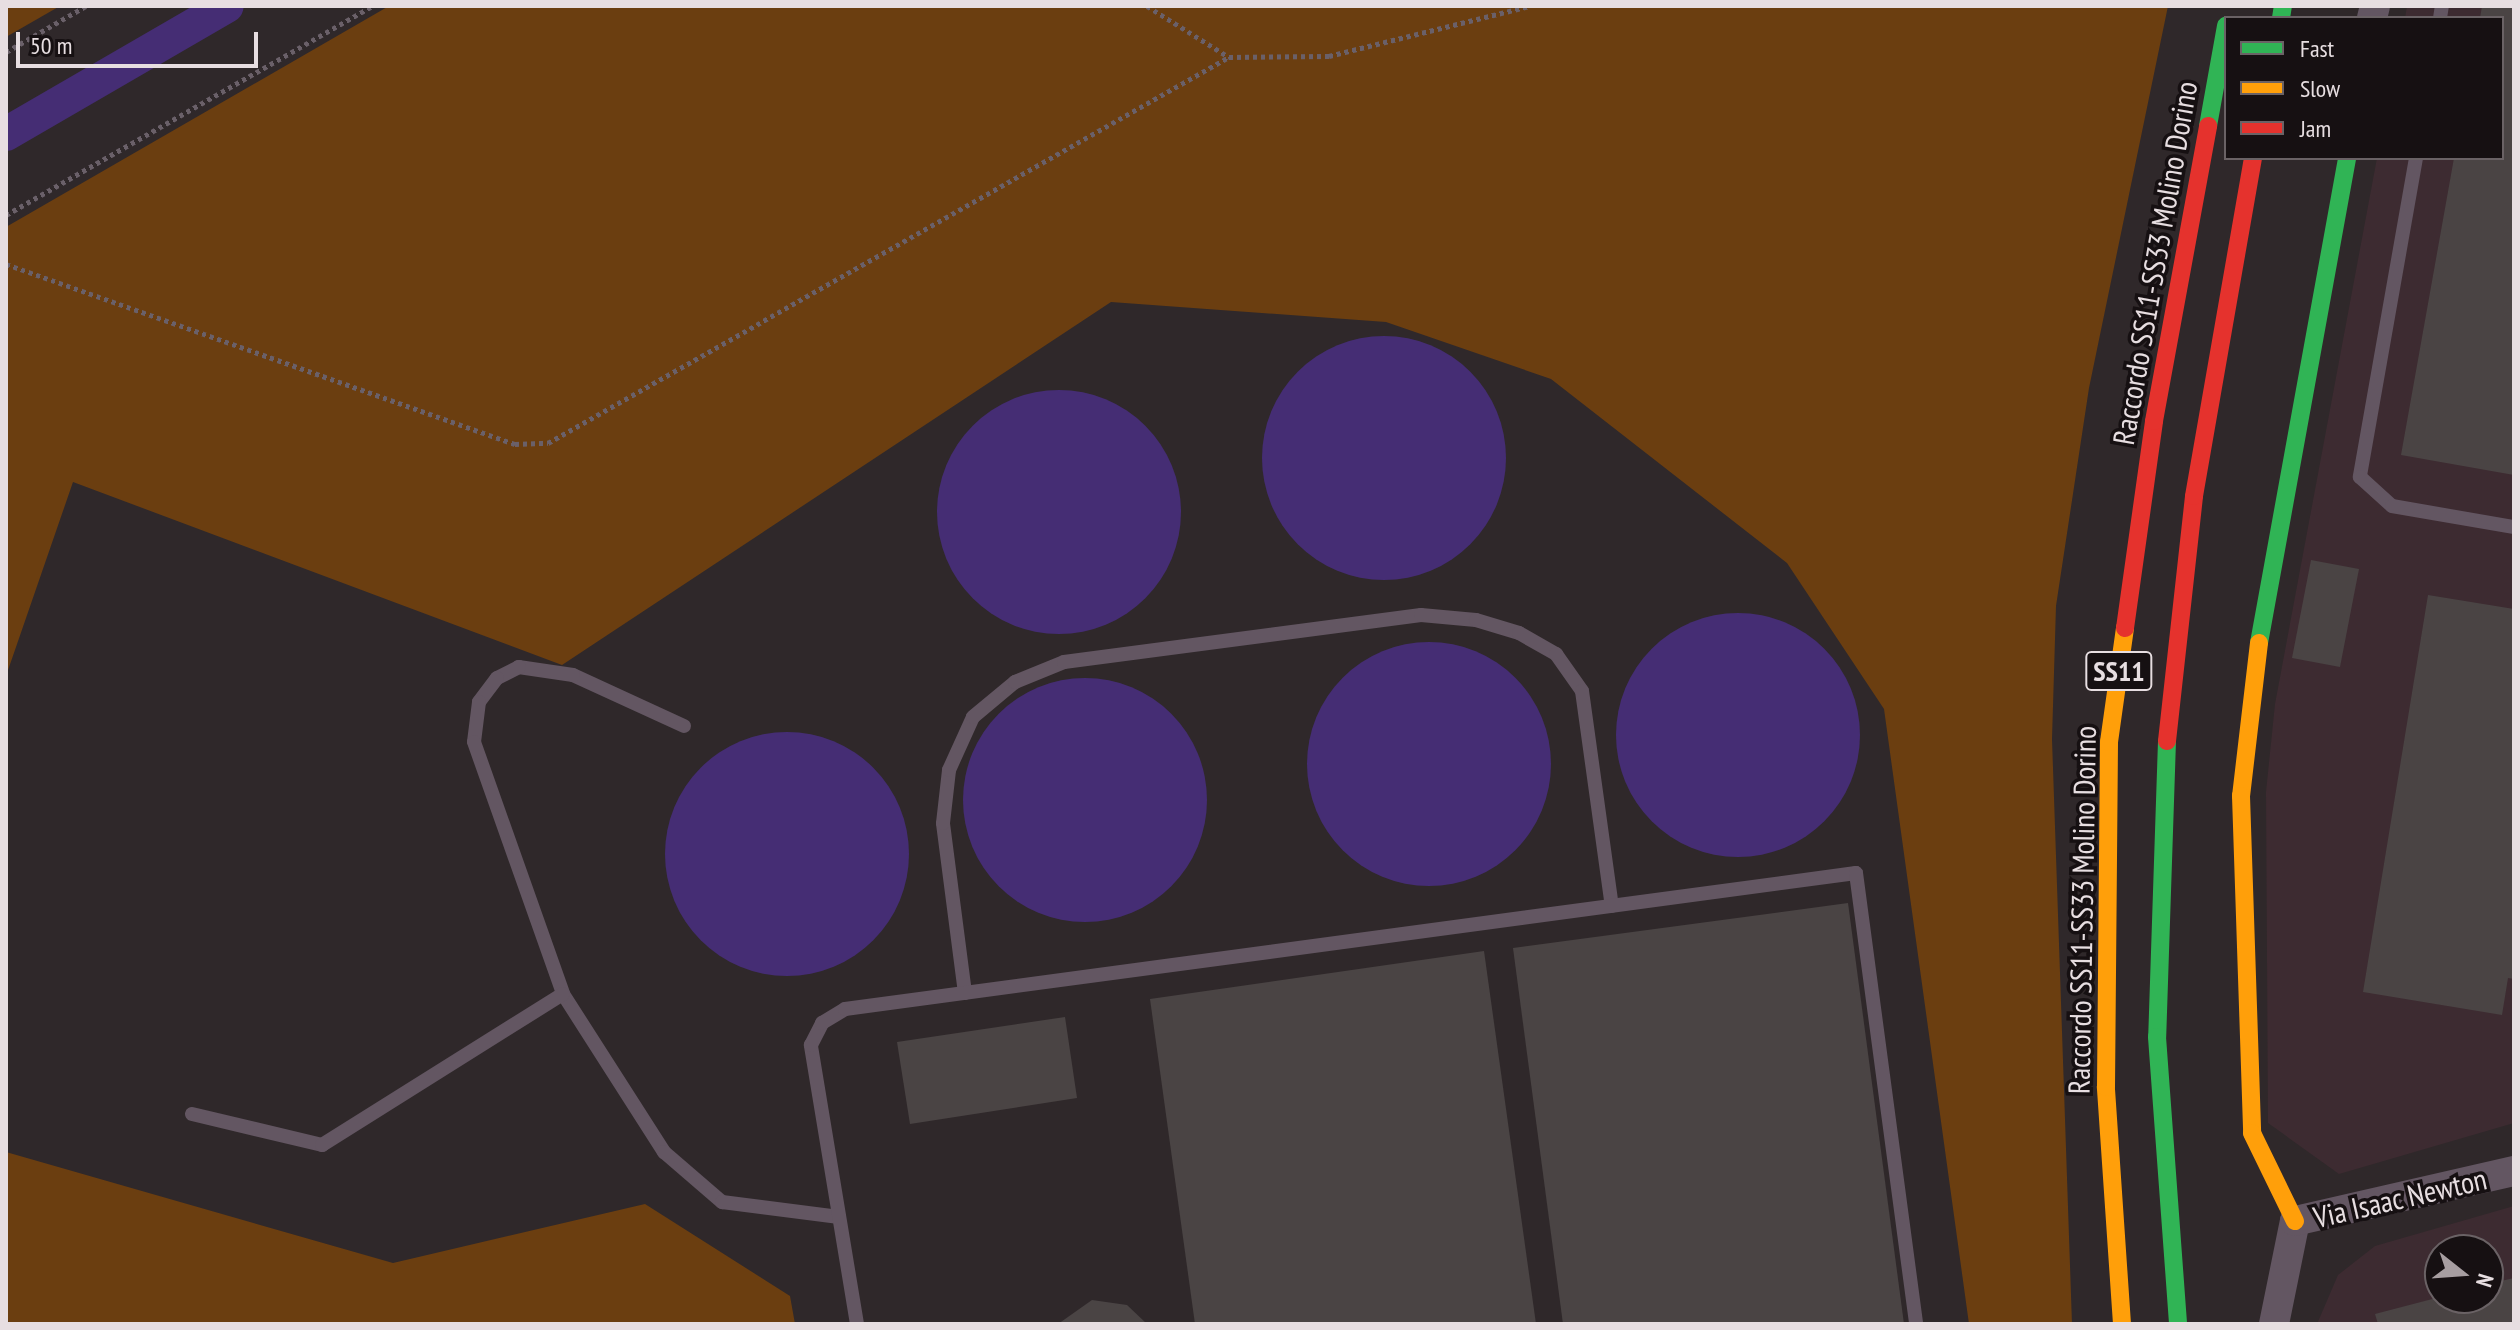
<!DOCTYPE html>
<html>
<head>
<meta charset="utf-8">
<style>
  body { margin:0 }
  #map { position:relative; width:2520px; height:1330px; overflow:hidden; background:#2f282a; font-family:"PT Sans Narrow",sans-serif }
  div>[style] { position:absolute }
  .built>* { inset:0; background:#3d2b31 }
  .green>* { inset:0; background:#6b3e10 }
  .water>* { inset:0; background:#452d74 }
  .round { border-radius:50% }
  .canal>* { height:34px; margin:-17px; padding:0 17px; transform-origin:17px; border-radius:17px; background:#452d74 }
  .building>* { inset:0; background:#4a4444 }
  .path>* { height:5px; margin-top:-2.5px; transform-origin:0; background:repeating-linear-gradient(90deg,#6a6069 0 4px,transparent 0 8px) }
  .lane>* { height:14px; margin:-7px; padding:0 7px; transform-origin:7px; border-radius:7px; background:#635662 }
  .street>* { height:30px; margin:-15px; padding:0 15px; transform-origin:15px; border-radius:15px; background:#635662 }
  .fast>* { height:18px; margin:-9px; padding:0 9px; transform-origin:9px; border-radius:9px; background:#30b455 }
  .slow>* { height:18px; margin:-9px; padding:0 9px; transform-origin:9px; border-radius:9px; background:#ff9f0a }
  .jam>* { height:18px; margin:-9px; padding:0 9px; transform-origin:9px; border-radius:9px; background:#e5322d }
  span { translate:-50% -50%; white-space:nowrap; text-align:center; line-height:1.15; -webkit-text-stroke:7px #161012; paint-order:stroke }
  .shield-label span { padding:2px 6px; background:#161012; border:2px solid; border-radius:6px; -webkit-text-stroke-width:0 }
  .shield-label { font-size:28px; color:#e7dee1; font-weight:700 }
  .street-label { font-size:30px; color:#e7dee1 }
  .frame { position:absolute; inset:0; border:8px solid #e7dee1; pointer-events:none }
  .legend { position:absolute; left:2224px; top:16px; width:280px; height:144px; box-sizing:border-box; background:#161012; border:2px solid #6a6265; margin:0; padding:10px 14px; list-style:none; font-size:24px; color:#e7dee1 }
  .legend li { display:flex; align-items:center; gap:16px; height:40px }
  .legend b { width:40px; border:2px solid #6a6265 }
  .north { position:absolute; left:2424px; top:1234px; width:80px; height:80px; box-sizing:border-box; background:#161012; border:2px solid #6a6265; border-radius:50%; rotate:107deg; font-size:22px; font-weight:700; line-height:32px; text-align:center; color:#e7dee1 }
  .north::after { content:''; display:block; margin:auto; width:28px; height:36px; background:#a79ea1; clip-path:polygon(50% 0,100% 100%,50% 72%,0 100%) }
  .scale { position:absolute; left:16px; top:32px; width:242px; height:36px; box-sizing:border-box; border:4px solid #e7dee1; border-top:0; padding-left:10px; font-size:24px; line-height:28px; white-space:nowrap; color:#e7dee1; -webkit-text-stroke:6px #161012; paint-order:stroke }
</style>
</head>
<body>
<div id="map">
  <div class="built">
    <i style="clip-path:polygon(2407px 6px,2514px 6px,2514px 1123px,2339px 1174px,2268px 1123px,2266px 792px,2275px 704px,2377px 158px,2502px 158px,2502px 18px,2405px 18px)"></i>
    <i style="clip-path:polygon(evenodd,2514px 1206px,2514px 1324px,2317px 1324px,2338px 1275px,2375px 1246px,2514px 1206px,2440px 1250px,2488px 1250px,2488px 1298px,2440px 1298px,2440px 1250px)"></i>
  </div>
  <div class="green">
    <i style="clip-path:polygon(6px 6px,60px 6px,6px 37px)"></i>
    <i style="clip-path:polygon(389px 6px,2168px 6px,2089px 388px,2056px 606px,2052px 739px,2072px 1324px,1969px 1324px,1884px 709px,1787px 563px,1551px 379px,1386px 322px,1111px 302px,562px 665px,73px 482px,6px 676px,6px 227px)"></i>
    <i style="clip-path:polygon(6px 1152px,393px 1263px,645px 1204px,790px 1296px,795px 1324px,16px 1324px,6px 1321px)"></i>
  </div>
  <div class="water">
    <i class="round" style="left:1262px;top:336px;width:244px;height:244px"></i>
    <i class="round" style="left:937px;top:390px;width:244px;height:244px"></i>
    <i class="round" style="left:1616px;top:613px;width:244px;height:244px"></i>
    <i class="round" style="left:1307px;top:642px;width:244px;height:244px"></i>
    <i class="round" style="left:963px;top:678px;width:244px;height:244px"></i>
    <i class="round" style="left:665px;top:732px;width:244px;height:244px"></i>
  </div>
  <div class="canal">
    <i style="left:6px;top:134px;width:255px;rotate:-30.1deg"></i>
  </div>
  <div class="building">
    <i style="clip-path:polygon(2482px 6px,2514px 6px,2514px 475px,2401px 455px,2454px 158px,2502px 158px,2502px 18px,2480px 18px)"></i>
    <i style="clip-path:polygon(2311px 560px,2359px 569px,2340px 667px,2292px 658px)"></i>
    <i style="clip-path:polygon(2428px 595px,2514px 609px,2514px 979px,2508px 978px,2502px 1015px,2363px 992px)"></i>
    <i style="clip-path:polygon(1848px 903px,1904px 1324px,1563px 1324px,1513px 948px)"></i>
    <i style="clip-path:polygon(1484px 951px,1536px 1324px,1195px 1324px,1150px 999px)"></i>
    <i style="clip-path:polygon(1065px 1017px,1077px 1098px,910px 1124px,897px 1042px)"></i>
    <i style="clip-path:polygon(2514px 1278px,2514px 1324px,2378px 1324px,2375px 1314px,2440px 1297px,2488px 1298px,2488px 1284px)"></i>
    <i style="clip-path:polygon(1092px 1300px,1127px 1305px,1147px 1324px,1058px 1324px)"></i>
  </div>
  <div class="path">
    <i style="left:1147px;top:6px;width:97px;rotate:31.9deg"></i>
    <i style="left:6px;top:52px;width:92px;rotate:-29.9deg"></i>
    <i style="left:6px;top:215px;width:421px;rotate:-29.7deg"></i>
    <i style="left:6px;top:264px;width:540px;rotate:19.48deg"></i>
    <i style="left:515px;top:444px;width:33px;rotate:-2deg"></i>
    <i style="left:548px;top:443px;width:783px;rotate:-29.55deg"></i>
    <i style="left:1229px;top:57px;width:100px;rotate:-0.6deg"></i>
    <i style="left:1329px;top:56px;width:207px;rotate:-14deg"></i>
  </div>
  <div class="lane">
    <i style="left:2440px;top:18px;width:12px;rotate:-81deg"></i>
    <i style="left:2416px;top:158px;width:324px;rotate:100deg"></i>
    <i style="left:2360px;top:477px;width:43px;rotate:42.2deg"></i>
    <i style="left:2392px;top:506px;width:124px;rotate:9.8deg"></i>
    <i style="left:684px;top:726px;width:122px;rotate:-155.3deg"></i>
    <i style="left:573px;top:675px;width:55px;rotate:-171.6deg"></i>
    <i style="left:519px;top:667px;width:25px;rotate:153deg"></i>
    <i style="left:497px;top:678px;width:30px;rotate:127deg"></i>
    <i style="left:479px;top:702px;width:40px;rotate:97.1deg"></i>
    <i style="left:474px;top:742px;width:267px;rotate:70.5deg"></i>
    <i style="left:563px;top:994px;width:188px;rotate:57.4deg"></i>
    <i style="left:664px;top:1152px;width:77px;rotate:40.8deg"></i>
    <i style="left:722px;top:1202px;width:118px;rotate:7.3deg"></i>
    <i style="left:965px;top:993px;width:171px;rotate:-97.4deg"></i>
    <i style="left:943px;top:823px;width:53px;rotate:-83.5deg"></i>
    <i style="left:949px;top:770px;width:58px;rotate:-65.6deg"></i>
    <i style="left:973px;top:717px;width:55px;rotate:-39.8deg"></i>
    <i style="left:1015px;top:682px;width:53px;rotate:-22.2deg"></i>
    <i style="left:1064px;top:662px;width:360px;rotate:-7.5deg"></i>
    <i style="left:1421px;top:615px;width:55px;rotate:5.2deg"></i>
    <i style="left:1476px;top:620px;width:45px;rotate:16.8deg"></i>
    <i style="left:1519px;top:633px;width:43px;rotate:29.6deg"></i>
    <i style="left:1556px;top:654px;width:45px;rotate:54.9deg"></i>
    <i style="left:1582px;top:691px;width:217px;rotate:82.1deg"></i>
    <i style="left:192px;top:1114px;width:134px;rotate:13.4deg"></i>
    <i style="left:322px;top:1145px;width:284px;rotate:-32.1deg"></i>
    <i style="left:857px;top:1324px;width:283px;rotate:-99.4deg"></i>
    <i style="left:811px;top:1045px;width:25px;rotate:-63deg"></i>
    <i style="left:822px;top:1023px;width:27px;rotate:-31deg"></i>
    <i style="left:845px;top:1009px;width:1020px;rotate:-7.66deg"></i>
    <i style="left:1856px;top:873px;width:455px;rotate:82.4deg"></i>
  </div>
  <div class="street">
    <i style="left:2372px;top:18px;width:12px;rotate:-76deg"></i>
    <i style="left:2274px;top:1324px;width:105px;rotate:-78.5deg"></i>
    <i style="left:2295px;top:1221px;width:225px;rotate:-12.9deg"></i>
  </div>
  <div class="fast">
    <i style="left:2281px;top:18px;width:12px;rotate:-81deg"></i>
    <i style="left:2208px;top:126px;width:102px;rotate:-79.8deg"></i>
    <i style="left:2259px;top:643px;width:493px;rotate:-79.7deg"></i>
    <i style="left:2167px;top:741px;width:296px;rotate:91.9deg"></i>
    <i style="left:2157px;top:1037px;width:288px;rotate:85.8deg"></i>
  </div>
  <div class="slow">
    <i style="left:2259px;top:643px;width:154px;rotate:96.7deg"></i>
    <i style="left:2241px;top:796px;width:337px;rotate:88.1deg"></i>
    <i style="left:2252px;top:1133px;width:98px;rotate:64deg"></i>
    <i style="left:2122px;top:1324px;width:238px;rotate:-93.9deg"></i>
    <i style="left:2106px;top:1087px;width:345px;rotate:-89.5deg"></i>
    <i style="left:2109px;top:742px;width:115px;rotate:-82deg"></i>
  </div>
  <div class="jam">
    <i style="left:2125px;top:628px;width:209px;rotate:-82deg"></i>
    <i style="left:2154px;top:421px;width:300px;rotate:-79.6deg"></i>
    <i style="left:2167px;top:741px;width:246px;rotate:-83.7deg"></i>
    <i style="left:2194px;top:496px;width:343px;rotate:-80.1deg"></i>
  </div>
  <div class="shield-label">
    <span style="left:2119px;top:671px">SS11</span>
  </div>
  <div class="street-label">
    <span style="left:2155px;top:263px;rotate:-80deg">Raccordo SS11-SS33 Molino Dorino</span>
    <span style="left:2082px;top:910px;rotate:-89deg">Raccordo SS11-SS33 Molino Dorino</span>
    <span style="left:2400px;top:1198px;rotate:-13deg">Via Isaac Newton</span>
  </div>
  <div class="frame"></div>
  <ul class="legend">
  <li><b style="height:10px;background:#30b455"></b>Fast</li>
  <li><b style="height:10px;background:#ff9f0a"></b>Slow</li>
  <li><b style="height:10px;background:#e5322d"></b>Jam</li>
  </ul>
  <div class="north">N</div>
  <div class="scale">50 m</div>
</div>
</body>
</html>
